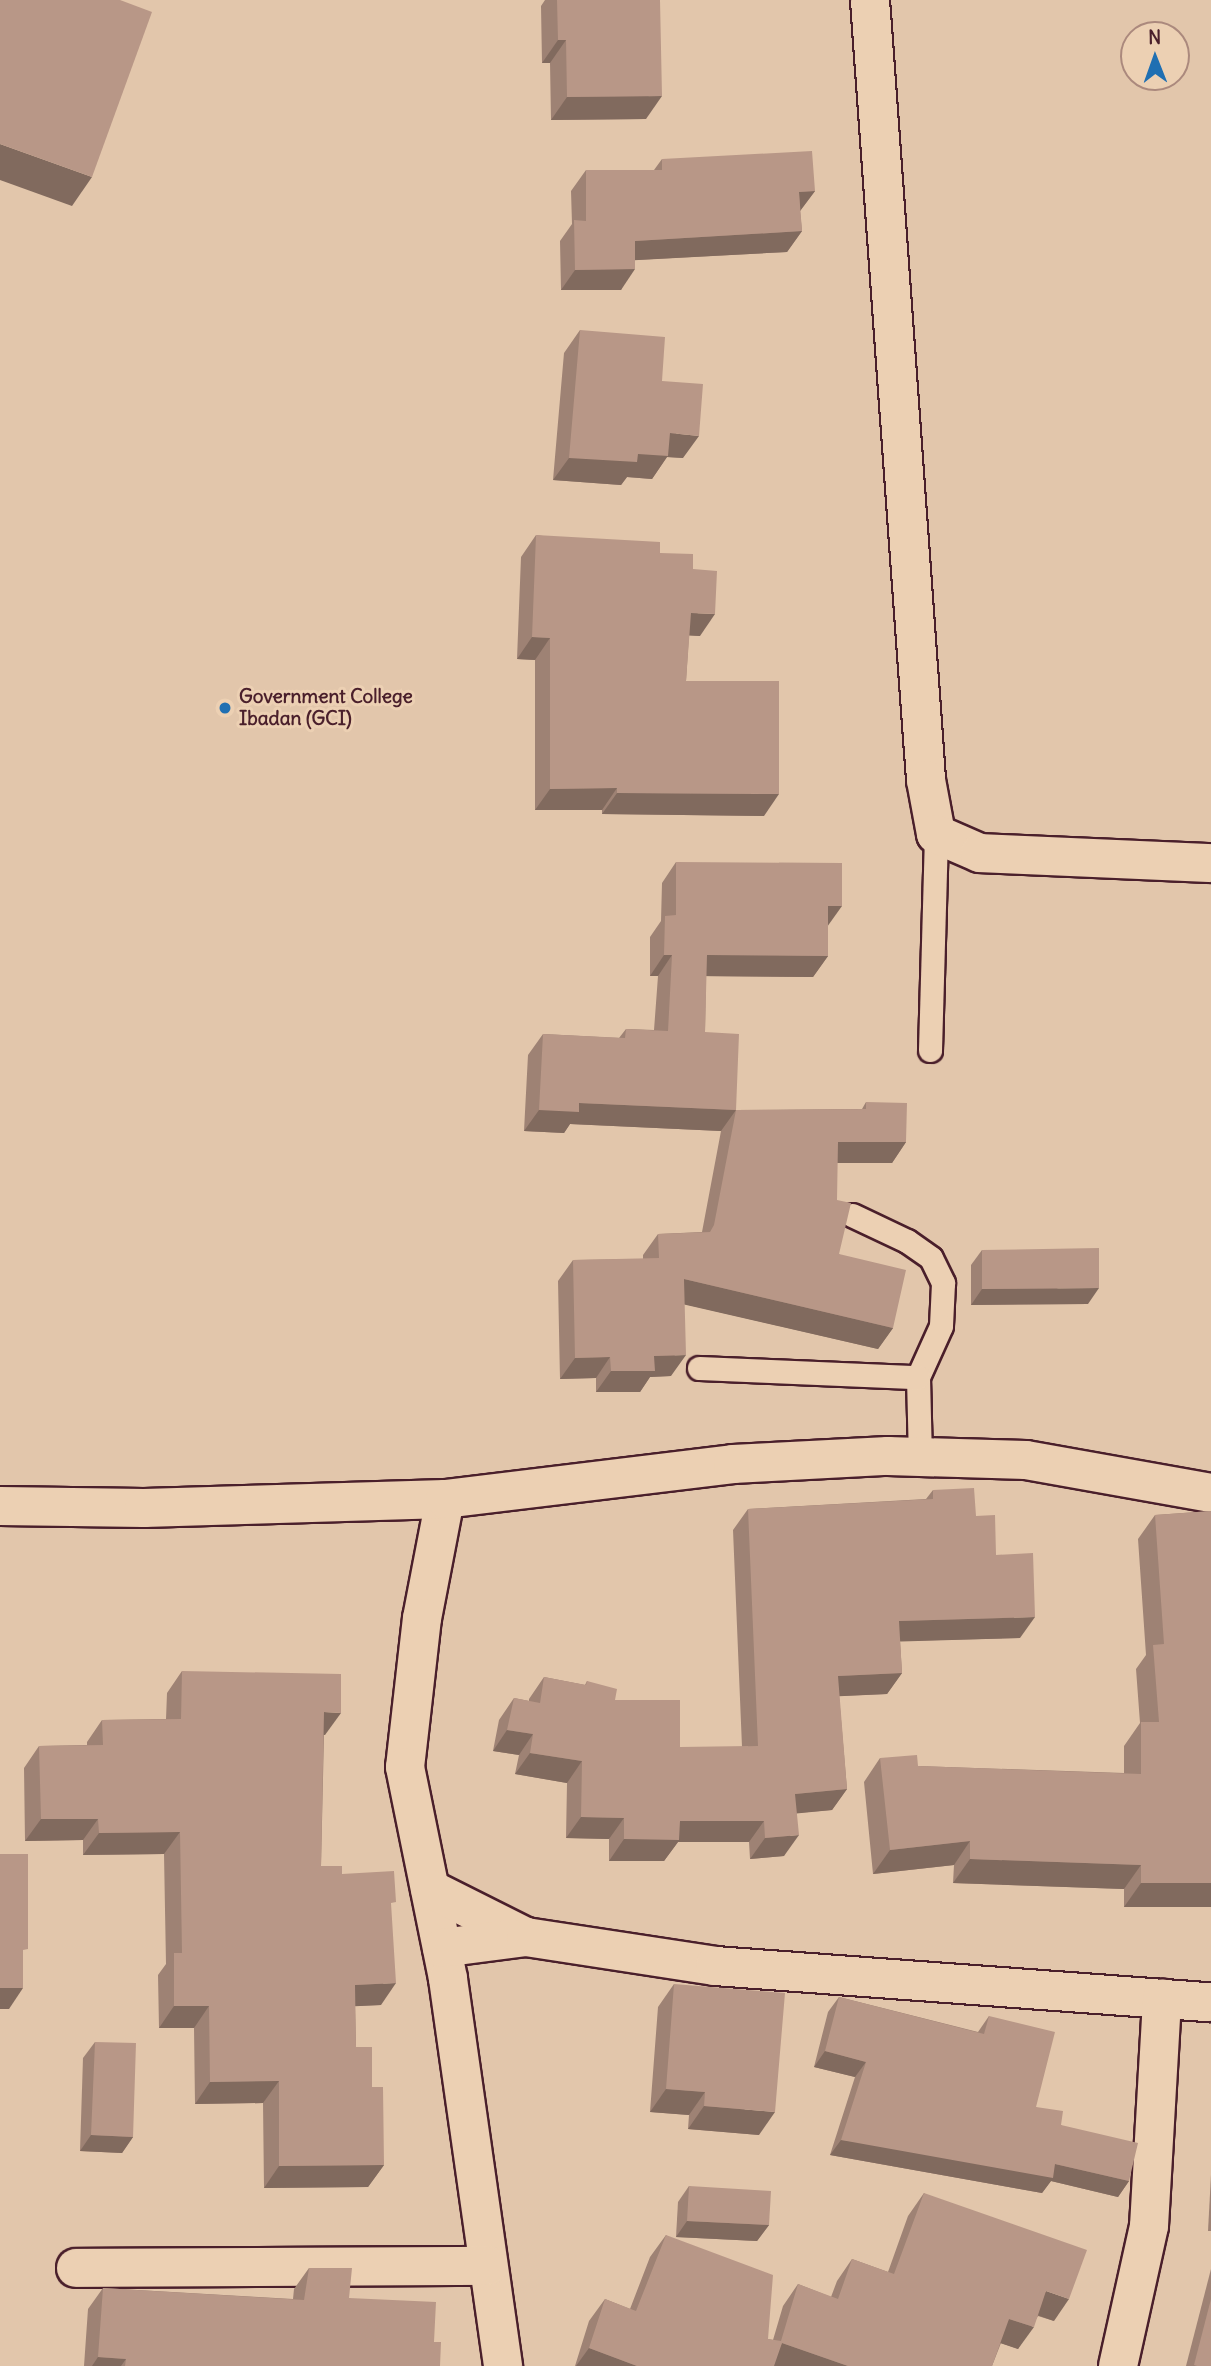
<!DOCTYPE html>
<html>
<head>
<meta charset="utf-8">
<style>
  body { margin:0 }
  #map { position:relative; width:1211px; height:2366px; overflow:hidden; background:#e2c6ab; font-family:Delius,sans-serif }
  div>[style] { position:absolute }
  .roads { filter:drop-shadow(2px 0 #4a1f2b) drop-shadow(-2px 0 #4a1f2b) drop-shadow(0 2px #4a1f2b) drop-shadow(0 -2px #4a1f2b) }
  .lane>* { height:23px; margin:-11.5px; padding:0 11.5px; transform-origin:11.5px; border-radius:11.5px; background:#ecd0b3 }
  .street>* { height:38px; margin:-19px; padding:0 19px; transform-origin:19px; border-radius:19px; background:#ecd0b3 }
  .wall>* { inset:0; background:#9e8274 }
  .shaded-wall>* { inset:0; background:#816a5e }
  .building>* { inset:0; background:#b89787 }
  .dots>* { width:19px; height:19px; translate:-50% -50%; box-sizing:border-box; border:4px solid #ecd0b3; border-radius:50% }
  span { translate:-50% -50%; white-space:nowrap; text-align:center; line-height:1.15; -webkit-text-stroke:6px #ecd0b3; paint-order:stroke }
  .poi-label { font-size:19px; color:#4a1f2b; font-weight:700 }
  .left { translate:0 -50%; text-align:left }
  .north { position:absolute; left:1120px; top:21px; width:70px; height:70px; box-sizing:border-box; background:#ecd0b3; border:2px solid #ab897d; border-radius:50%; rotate:359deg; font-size:19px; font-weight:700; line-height:28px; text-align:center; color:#4a1f2b }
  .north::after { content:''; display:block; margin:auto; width:24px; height:32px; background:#1f6fb2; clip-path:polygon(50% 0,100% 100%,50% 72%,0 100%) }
</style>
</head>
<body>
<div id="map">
  <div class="roads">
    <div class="lane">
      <i style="left:930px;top:1050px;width:216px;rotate:-88.4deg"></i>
      <i style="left:852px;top:1215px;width:61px;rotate:25.3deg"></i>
      <i style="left:907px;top:1241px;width:29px;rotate:35deg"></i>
      <i style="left:931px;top:1258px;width:28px;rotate:64deg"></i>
      <i style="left:943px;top:1283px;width:43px;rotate:92.7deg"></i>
      <i style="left:941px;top:1326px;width:56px;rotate:114.3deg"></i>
      <i style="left:918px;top:1377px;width:80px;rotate:88.6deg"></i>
      <i style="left:699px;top:1368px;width:219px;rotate:2.4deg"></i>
    </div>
    <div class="street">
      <i style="left:870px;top:0;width:782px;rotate:85.89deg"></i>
      <i style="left:926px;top:780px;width:55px;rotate:79.5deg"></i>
      <i style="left:936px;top:834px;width:48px;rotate:23.4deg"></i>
      <i style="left:980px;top:853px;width:231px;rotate:2.5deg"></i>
      <i style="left:445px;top:1499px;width:121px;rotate:100.9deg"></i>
      <i style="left:422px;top:1618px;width:150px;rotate:96.5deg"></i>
      <i style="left:405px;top:1767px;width:216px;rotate:78.5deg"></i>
      <i style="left:448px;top:1979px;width:391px;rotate:81.9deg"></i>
      <i style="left:0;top:1506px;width:144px;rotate:0.8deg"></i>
      <i style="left:144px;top:1508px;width:301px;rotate:-1.7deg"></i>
      <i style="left:445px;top:1499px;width:290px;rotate:-6.9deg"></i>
      <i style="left:733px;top:1464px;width:155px;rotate:-3deg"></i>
      <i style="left:888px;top:1456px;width:138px;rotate:1.7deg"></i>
      <i style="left:1026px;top:1460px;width:188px;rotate:10.1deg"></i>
      <i style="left:430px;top:1889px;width:107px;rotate:26.6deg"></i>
      <i style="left:442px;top:1948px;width:85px;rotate:-7.5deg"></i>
      <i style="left:526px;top:1937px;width:191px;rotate:8.7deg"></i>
      <i style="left:715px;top:1966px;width:497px;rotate:4.2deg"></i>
      <i style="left:76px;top:2268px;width:412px;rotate:-0.3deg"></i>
      <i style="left:1118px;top:2366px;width:143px;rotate:-77.5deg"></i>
      <i style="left:1149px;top:2226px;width:228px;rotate:-86.7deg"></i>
    </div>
  </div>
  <div class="wall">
    <i style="clip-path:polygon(545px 0,660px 0,646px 119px,551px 120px,550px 63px,542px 63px,541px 6px)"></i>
    <i style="clip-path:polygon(662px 159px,815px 191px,800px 211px,802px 231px,787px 252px,635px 260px,621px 290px,561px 290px,560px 241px,572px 224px,571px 191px,586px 170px,654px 170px)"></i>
    <i style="clip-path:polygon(580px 330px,662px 381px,683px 458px,667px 457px,652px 479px,627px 477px,621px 485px,553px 480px,564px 353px)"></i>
    <i style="clip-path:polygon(536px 535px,660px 553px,693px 569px,700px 636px,689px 635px,686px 681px,764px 816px,602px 814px,602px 810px,535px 810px,535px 660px,517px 659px,521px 557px)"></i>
    <i style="clip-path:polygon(676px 862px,828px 925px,828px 956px,813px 977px,706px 976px,705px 1032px,736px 1110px,862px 1109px,866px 1102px,906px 1142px,892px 1163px,837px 1163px,837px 1200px,839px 1254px,893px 1328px,878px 1349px,684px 1304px,671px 1376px,650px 1377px,640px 1392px,596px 1392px,596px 1378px,560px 1379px,558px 1281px,573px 1260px,643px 1259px,643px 1255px,658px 1234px,702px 1232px,721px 1131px,570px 1124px,564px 1133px,524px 1131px,528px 1055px,543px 1034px,619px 1038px,626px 1029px,654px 1030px,658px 976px,650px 976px,650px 937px,661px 921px,662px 883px)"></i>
    <i style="clip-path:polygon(982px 1250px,1088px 1304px,971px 1305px,971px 1265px)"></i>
    <i style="clip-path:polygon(933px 1490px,976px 1516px,996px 1555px,1020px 1638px,900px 1641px,902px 1673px,887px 1694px,839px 1696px,847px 1789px,832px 1810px,797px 1813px,784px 1856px,750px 1859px,749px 1842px,678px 1842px,664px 1861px,609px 1861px,609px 1839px,566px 1838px,567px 1783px,515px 1774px,519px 1755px,493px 1751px,499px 1720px,514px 1698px,529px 1701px,529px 1699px,544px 1677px,585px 1685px,587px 1681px,680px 1747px,742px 1747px,733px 1530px,748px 1509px,926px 1499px)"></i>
    <i style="clip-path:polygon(1211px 1511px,1211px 1907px,1124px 1907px,1124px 1889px,953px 1883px,954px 1865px,873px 1874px,864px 1782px,880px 1758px,918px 1766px,1124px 1773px,1124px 1746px,1140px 1723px,1136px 1669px,1146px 1655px,1138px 1539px,1155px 1515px)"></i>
    <i style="clip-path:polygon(182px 1671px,325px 1735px,324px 1735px,321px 1866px,342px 1874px,391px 1909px,381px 2005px,355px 2006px,356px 2047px,372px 2087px,384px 2165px,368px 2187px,264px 2188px,263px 2103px,195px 2104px,194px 2028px,159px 2028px,158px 1975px,166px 1964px,164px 1854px,83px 1855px,83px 1840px,25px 1841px,24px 1768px,39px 1746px,87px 1745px,87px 1742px,102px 1720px,166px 1719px,167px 1693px)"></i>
    <i style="clip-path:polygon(674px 1984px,759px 2135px,688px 2129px,689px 2115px,650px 2112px,658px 2007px)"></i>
    <i style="clip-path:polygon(839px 1997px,978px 2032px,989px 2016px,1036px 2107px,1061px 2125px,1129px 2181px,1118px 2197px,1051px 2181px,1042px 2193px,830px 2155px,855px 2077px,814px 2067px,828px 2012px)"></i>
    <i style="clip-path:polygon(95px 2042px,133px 2137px,122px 2153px,80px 2151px,83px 2058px)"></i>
    <i style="clip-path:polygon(1211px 2175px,1211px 2231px,1208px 2231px)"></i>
    <i style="clip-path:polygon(689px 2186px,769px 2225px,757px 2241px,676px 2237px,678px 2202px)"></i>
    <i style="clip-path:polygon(924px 2193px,1054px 2321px,1038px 2316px,1018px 2349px,1001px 2343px,992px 2366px,575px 2366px,589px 2321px,605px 2299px,630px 2309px,650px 2257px,666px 2235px,768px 2339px,773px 2340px,783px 2306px,798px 2284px,831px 2297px,837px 2281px,852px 2259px,888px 2272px,908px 2216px)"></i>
    <i style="clip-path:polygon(309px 2268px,349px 2298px,434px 2342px,440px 2366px,84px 2366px,88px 2309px,103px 2288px,293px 2299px,294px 2289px)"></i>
    <i style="clip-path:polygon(1211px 2269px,1211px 2366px,1186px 2366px)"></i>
  </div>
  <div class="shaded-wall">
    <i style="clip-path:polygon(558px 40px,566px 40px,550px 63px,542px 63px)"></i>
    <i style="clip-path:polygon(662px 96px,646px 119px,551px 120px,567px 97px)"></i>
    <i style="clip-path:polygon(0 144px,92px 177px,72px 206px,0 180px)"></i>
    <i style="clip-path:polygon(815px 191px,800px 211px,799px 192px)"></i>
    <i style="clip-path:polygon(802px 231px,787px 252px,620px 261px,635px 241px)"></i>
    <i style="clip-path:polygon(635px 269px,621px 290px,561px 290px,575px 270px)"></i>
    <i style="clip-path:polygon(670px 433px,699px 436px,683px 458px,667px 457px,652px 479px,627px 477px,621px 485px,553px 480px,569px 458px,638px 454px)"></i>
    <i style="clip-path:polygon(691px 613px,715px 614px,700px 636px,676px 635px)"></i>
    <i style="clip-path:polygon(532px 637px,550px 638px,535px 660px,517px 659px)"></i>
    <i style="clip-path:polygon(617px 788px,602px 810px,535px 810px,550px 789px)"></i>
    <i style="clip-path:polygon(617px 793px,779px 794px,764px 816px,602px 814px)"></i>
    <i style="clip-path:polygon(828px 906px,842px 906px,827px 927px)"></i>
    <i style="clip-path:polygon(664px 955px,672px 955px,658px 976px,650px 976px)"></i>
    <i style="clip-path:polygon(707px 955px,828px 956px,813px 977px,692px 976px)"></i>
    <i style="clip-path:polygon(579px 1103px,736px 1110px,721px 1131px,570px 1124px,564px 1133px,524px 1131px,539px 1110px)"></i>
    <i style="clip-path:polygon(838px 1142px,906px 1142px,892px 1163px,823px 1163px)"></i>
    <i style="clip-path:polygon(684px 1279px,893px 1328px,878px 1349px,669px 1301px)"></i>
    <i style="clip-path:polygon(1099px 1288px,1088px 1304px,971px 1305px,982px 1289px)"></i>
    <i style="clip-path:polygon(686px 1355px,671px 1376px,650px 1377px,640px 1392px,596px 1392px,611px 1371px,654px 1356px)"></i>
    <i style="clip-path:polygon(610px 1357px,596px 1378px,560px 1379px,575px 1358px)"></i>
    <i style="clip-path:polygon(1035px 1617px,1020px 1638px,884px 1642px,899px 1621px)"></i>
    <i style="clip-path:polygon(902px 1673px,887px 1694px,823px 1697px,838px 1676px)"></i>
    <i style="clip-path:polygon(324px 1712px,341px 1713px,325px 1735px,309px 1734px)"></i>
    <i style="clip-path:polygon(507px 1730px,533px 1734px,519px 1755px,493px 1751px)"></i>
    <i style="clip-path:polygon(530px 1753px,582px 1761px,567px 1783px,515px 1774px)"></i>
    <i style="clip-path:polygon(847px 1789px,832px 1810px,781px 1815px,795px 1794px)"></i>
    <i style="clip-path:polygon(581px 1817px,624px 1818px,609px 1839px,566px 1838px)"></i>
    <i style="clip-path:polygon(41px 1819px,98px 1819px,83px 1840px,25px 1841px)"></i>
    <i style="clip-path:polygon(680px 1821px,764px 1821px,749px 1842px,678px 1842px,664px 1861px,609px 1861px,624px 1839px)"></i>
    <i style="clip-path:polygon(180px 1832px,164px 1854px,83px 1855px,99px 1833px)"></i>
    <i style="clip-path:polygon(799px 1835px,784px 1856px,750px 1859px,765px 1838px)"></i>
    <i style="clip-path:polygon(970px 1841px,954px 1865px,873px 1874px,890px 1850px)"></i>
    <i style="clip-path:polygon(970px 1859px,1141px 1865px,1124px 1889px,953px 1883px)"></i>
    <i style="clip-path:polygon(1141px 1883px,1211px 1883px,1211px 1907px,1124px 1907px)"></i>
    <i style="clip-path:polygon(396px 1983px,381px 2005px,339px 2007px,355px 1985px)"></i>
    <i style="clip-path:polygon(0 1988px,23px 1988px,9px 2009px,0 2009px)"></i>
    <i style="clip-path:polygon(174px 2006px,209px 2006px,194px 2028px,159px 2028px)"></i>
    <i style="clip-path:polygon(825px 2051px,866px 2062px,855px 2077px,814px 2067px)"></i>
    <i style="clip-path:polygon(279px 2081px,263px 2103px,195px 2104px,210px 2082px)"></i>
    <i style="clip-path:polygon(666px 2089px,705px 2092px,689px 2115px,650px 2112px)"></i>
    <i style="clip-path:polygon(704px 2106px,775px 2112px,759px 2135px,688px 2129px)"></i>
    <i style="clip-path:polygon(91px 2135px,133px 2137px,122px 2153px,80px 2151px)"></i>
    <i style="clip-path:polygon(841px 2140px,1055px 2164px,1129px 2181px,1118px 2197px,1051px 2181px,1042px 2193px,830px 2155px)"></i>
    <i style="clip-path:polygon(384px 2165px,368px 2187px,264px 2188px,279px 2166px)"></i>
    <i style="clip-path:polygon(687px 2221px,769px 2225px,757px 2241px,676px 2237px)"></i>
    <i style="clip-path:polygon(1046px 2291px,1069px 2299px,1054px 2321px,1031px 2313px)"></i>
    <i style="clip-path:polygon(1009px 2319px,1034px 2327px,1018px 2349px,994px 2341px)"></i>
    <i style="clip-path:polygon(782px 2343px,848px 2366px,770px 2366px)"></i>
    <i style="clip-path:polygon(589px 2348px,637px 2366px,576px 2366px)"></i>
    <i style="clip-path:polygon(98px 2357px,126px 2359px,121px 2366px,92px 2366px)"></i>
  </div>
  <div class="building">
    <i style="clip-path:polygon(0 0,120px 0,152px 12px,92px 177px,0 144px)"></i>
    <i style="clip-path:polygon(557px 0,660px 0,662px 96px,567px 97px,566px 40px,558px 40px)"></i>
    <i style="clip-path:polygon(812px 151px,815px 191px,799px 192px,802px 231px,635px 241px,635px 269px,575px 270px,574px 220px,586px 221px,586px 170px,662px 170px,662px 159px)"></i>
    <i style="clip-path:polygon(580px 330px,665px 337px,662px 381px,703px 384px,699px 436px,670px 433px,668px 456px,638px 454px,637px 462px,569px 458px)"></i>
    <i style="clip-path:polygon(536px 535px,660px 542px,660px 553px,693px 554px,693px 569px,717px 571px,715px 614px,691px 613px,686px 681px,779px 681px,779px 794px,617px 793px,617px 788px,550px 789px,550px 638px,532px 637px)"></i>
    <i style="clip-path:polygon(676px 862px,842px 863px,842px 906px,828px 906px,828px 956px,707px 955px,705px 1032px,739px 1034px,736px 1110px,866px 1109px,866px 1102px,907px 1103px,906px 1142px,838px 1142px,837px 1200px,851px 1203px,839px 1254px,906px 1270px,893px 1328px,684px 1279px,686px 1355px,654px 1356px,655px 1371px,611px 1371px,610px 1357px,575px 1358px,573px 1260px,659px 1258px,658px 1234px,710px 1232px,714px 1225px,736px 1110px,579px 1103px,579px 1112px,539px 1110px,543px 1034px,625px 1038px,626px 1029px,668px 1031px,672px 955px,664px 955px,665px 916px,676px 915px)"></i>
    <i style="clip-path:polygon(1099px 1248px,1099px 1288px,982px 1289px,982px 1250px)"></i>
    <i style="clip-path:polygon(974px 1488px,976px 1516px,995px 1515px,996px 1555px,1033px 1553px,1035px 1617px,899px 1621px,902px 1673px,838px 1676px,847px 1789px,795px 1794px,799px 1835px,765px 1838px,764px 1821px,680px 1821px,679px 1840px,624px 1839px,624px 1818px,581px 1817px,582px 1761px,530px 1753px,533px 1734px,507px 1730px,514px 1698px,540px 1703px,544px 1677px,586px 1685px,587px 1681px,617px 1689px,615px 1700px,680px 1700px,680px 1747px,758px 1746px,748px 1509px,933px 1499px,933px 1490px)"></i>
    <i style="clip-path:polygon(1211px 1511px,1211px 1883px,1141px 1883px,1141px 1865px,970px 1859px,970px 1841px,890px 1850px,880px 1758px,917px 1755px,918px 1766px,1141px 1774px,1141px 1722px,1159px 1722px,1153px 1645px,1164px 1644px,1155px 1515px)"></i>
    <i style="clip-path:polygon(182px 1671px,341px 1674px,341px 1713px,324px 1712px,321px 1866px,342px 1866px,342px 1874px,394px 1871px,396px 1902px,391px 1903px,396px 1983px,355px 1985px,356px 2047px,372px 2047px,372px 2087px,383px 2087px,384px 2165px,279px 2166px,279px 2081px,210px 2082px,209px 2006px,174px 2006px,174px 1953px,182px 1953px,180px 1832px,99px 1833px,98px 1819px,41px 1819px,39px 1746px,103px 1745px,102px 1720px,181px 1719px)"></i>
    <i style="clip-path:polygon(0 1854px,28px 1854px,28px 1949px,23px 1950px,23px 1988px,0 1988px)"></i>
    <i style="clip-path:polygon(674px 1984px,785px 1993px,775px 2112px,704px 2106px,705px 2092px,666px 2089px)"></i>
    <i style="clip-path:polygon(839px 1997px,984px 2034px,989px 2016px,1055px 2032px,1036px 2107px,1063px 2111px,1061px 2125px,1138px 2143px,1129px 2181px,1055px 2164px,1053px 2178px,841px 2140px,866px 2062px,825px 2051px)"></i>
    <i style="clip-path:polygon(95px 2042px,136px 2043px,133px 2137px,91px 2135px)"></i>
    <i style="clip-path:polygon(689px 2186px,771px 2191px,769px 2225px,687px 2221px)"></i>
    <i style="clip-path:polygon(924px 2193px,1087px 2250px,1069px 2299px,1046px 2291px,1034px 2327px,1009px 2319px,992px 2366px,848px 2366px,782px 2343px,774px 2366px,637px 2366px,589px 2348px,605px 2299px,636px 2311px,666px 2235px,773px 2275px,768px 2339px,781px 2341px,798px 2284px,838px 2299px,852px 2259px,894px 2274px)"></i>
    <i style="clip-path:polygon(309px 2268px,352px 2268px,349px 2298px,436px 2302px,434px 2342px,441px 2342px,440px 2366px,125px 2366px,126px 2359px,98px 2357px,103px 2288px,304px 2300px)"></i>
    <i style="clip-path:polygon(1211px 2299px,1211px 2366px,1197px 2366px,1194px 2365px)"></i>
  </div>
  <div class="dots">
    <i style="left:225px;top:708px;background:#1f6fb2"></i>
  </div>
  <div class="poi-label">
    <span class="left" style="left:239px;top:708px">Government College<br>Ibadan (GCI)</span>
  </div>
  <div class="north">N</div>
</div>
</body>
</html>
